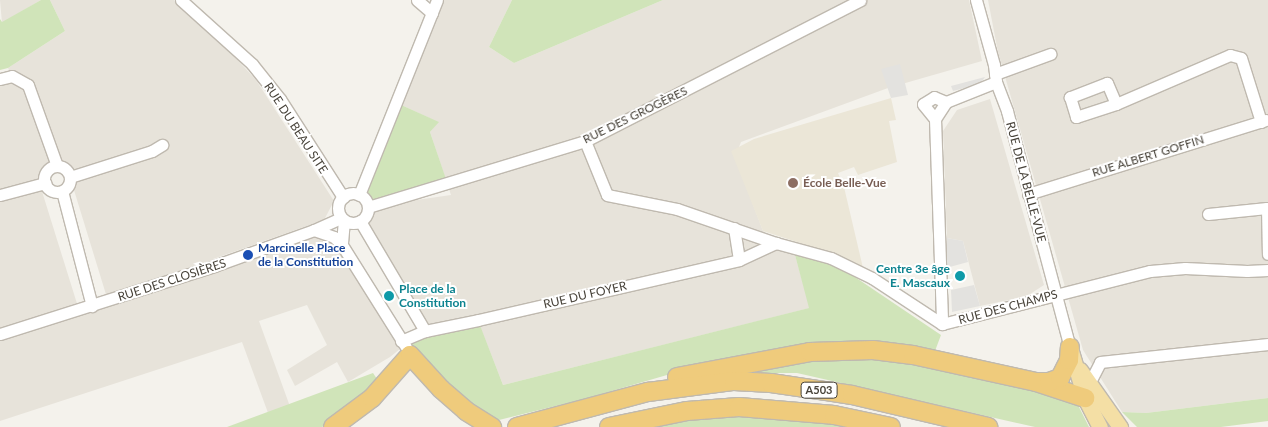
<!DOCTYPE html>
<html>
<head>
<meta charset="utf-8">
<style>
  body { margin:0 }
  #map { position:relative; width:1268px; height:427px; overflow:hidden; background:#f4f2ec; font-family:Lato,sans-serif }
  div>[style] { position:absolute }
  .residential>* { inset:0; background:#e7e3da }
  .education>* { inset:0; background:#ebe6d7 }
  .green>* { inset:0; background:#d0e4b9 }
  .parking>* { inset:0; background:#e3e2df }
  .roads { filter:drop-shadow(1px 0 #bfb9af) drop-shadow(-1px 0 #bfb9af) drop-shadow(0 1px #bfb9af) drop-shadow(0 -1px #bfb9af) }
  .minor>* { height:11px; margin:-5.5px; padding:0 5.5px; transform-origin:5.5px; border-radius:5.5px; background:#fff }
  .minor>.ring { margin:-5.5px; padding:0; box-sizing:content-box; background:none; border:11px solid #fff; border-radius:50% }
  .major>* { height:15px; margin:-7.5px; padding:0 7.5px; transform-origin:7.5px; border-radius:7.5px; background:#f4dfa5 }
  .highway>* { height:18px; margin:-9px; padding:0 9px; transform-origin:9px; border-radius:9px; background:#efcb7c }
  .dots>* { width:14px; height:14px; translate:-50% -50%; box-sizing:border-box; border:2px solid #fff; border-radius:50% }
  span { translate:-50% -50%; white-space:nowrap; text-align:center; line-height:1.15; -webkit-text-stroke:4px #fff; paint-order:stroke }
  .shield-label span { padding:1px 4px; background:#fff; border:1px solid; border-radius:4px; -webkit-text-stroke-width:0 }
  .shield-label { font-size:11px; color:#48433a; font-weight:700 }
  .street-label { font-size:12px; color:#48433a }
  .education-label { font-size:12px; color:#785e54; font-weight:700 }
  .left { translate:0 -50%; text-align:left }
  .transit-label { font-size:12px; color:#164399; font-weight:700 }
  .culture-label { font-size:12px; color:#0d838f; font-weight:700 }
  .right { translate:-100% -50%; text-align:right }
</style>
</head>
<body>
<div id="map">
  <div class="residential">
    <i style="clip-path:polygon(0 0,41px 0,2px 23px)"></i>
    <i style="clip-path:polygon(evenodd,50px 0,174px 0,221px 42px,256px 80px,334px 201px,324px 220px,213px 259px,214px 266px,314px 230px,334px 237px,401px 341px,400px 349px,390px 357px,348px 382px,337px 362px,295px 386px,287px 370px,327px 345px,307px 305px,259px 321px,292px 412px,271px 421px,242px 342px,0 421px,0 79px,12px 76px,8px 68px,65px 31px,50px 0,56px 166px,70px 177px,108px 301px,79px 310px,40px 185px,47px 172px,56px 166px)"></i>
    <i style="clip-path:polygon(444px 0,512px 0,489px 47px,514px 63px,663px 0,969px 0,982px 61px,888px 88px,741px 142px,735px 157px,763px 231px,795px 255px,810px 308px,503px 385px,478px 321px,425px 331px,364px 218px,368px 207px,451px 195px,430px 132px,438px 122px,399px 104px)"></i>
    <i style="clip-path:polygon(988px 0,1268px 0,1268px 398px,1146px 413px,1122px 412px,1083px 350px,998px 52px)"></i>
    <i style="clip-path:polygon(990px 99px,1044px 285px,1027px 296px,980px 306px,963px 241px,947px 238px,943px 131px,957px 110px)"></i>
  </div>
  <div class="education">
    <i style="clip-path:polygon(891px 98px,896px 120px,889px 121px,897px 162px,858px 175px,854px 167px,838px 173px,844px 187px,863px 268px,831px 253px,763px 231px,731px 151px,754px 139px)"></i>
  </div>
  <div class="green">
    <i style="clip-path:polygon(41px 0,50px 0,65px 31px,8px 68px,0 70px,0 19px,2px 22px)"></i>
    <i style="clip-path:polygon(512px 0,663px 0,514px 63px,489px 47px)"></i>
    <i style="clip-path:polygon(399px 104px,439px 122px,430px 132px,446px 179px,374px 200px,364px 191px)"></i>
    <i style="clip-path:polygon(795px 255px,810px 255px,843px 269px,941px 335px,935px 351px,866px 342px,816px 343px,769px 350px,667px 375px,584px 399px,495px 421px,461px 397px,401px 341px,478px 320px,503px 385px,809px 308px)"></i>
    <i style="clip-path:polygon(862px 356px,969px 375px,1061px 397px,1078px 405px,1089px 427px,1035px 427px,797px 373px,745px 373px,779px 362px)"></i>
    <i style="clip-path:polygon(373px 373px,379px 382px,345px 417px,322px 427px,227px 427px)"></i>
    <i style="clip-path:polygon(1268px 398px,1268px 421px,1221px 427px,1137px 427px,1122px 412px,1146px 413px)"></i>
    <i style="clip-path:polygon(723px 414px,814px 419px,852px 427px,649px 427px)"></i>
  </div>
  <div class="parking">
    <i style="clip-path:polygon(900px 64px,908px 95px,891px 98px,881px 69px)"></i>
    <i style="clip-path:polygon(985px 77px,980px 84px,953px 91px,951px 86px)"></i>
    <i style="clip-path:polygon(947px 238px,963px 241px,968px 262px,946px 268px)"></i>
    <i style="clip-path:polygon(974px 285px,980px 306px,952px 312px,951px 290px)"></i>
  </div>
  <div class="roads">
    <div class="minor">
      <i style="left:181px;top:0;width:96px;rotate:42deg"></i>
      <i style="left:252px;top:64px;width:45px;rotate:51.3deg"></i>
      <i style="left:280px;top:99px;width:117px;rotate:57.3deg"></i>
      <i style="left:417px;top:0;width:20px;rotate:41deg"></i>
      <i style="left:976px;top:0;width:67px;rotate:74.5deg"></i>
      <i style="left:994px;top:65px;width:17px;rotate:83deg"></i>
      <i style="left:996px;top:82px;width:31px;rotate:69deg"></i>
      <i style="left:1007px;top:111px;width:244px;rotate:75.1deg"></i>
      <i style="left:995px;top:74px;width:59px;rotate:-20deg"></i>
      <i style="left:0;top:79px;width:12px;rotate:-14deg"></i>
      <i style="left:12px;top:76px;width:18px;rotate:29deg"></i>
      <i style="left:28px;top:85px;width:86px;rotate:70.3deg"></i>
      <i style="left:934px;top:97px;width:13px;rotate:23deg"></i>
      <i style="left:946px;top:102px;width:20px;rotate:123deg"></i>
      <i style="left:935px;top:119px;width:19px;rotate:-129deg"></i>
      <i style="left:923px;top:104px;width:13px;rotate:-32deg"></i>
      <i style="left:946px;top:102px;width:54px;rotate:-21.8deg"></i>
      <i style="left:1116px;top:104px;width:23px;rotate:-113deg"></i>
      <i style="left:1107px;top:83px;width:40px;rotate:159deg"></i>
      <i style="left:1070px;top:97px;width:21px;rotate:73deg"></i>
      <i style="left:1076px;top:117px;width:42px;rotate:-18deg"></i>
      <i style="left:1116px;top:104px;width:124px;rotate:-23.3deg"></i>
      <i style="left:1230px;top:55px;width:11px;rotate:15deg"></i>
      <i style="left:1241px;top:58px;width:67px;rotate:72.6deg"></i>
      <i style="left:935px;top:119px;width:205px;rotate:88deg"></i>
      <i style="left:585px;top:141px;width:58px;rotate:67.8deg"></i>
      <i style="left:607px;top:195px;width:71px;rotate:11.3deg"></i>
      <i style="left:677px;top:209px;width:105px;rotate:19deg"></i>
      <i class="ring" style="left:44px;top:166px;width:15px;height:15px"></i>
      <i style="left:70px;top:177px;width:86px;rotate:-17.6deg"></i>
      <i style="left:152px;top:151px;width:12px;rotate:-31deg"></i>
      <i style="left:62px;top:191px;width:119px;rotate:75.4deg"></i>
      <i class="ring" style="left:338px;top:193px;width:19px;height:19px"></i>
      <i style="left:1028px;top:194px;width:249px;rotate:-17.3deg"></i>
      <i style="left:0;top:195px;width:47px;rotate:-14.9deg"></i>
      <i style="left:359px;top:195px;width:210px;rotate:-68.2deg"></i>
      <i style="left:368px;top:207px;width:227px;rotate:-16.9deg"></i>
      <i style="left:585px;top:141px;width:309px;rotate:-27.1deg"></i>
      <i style="left:1208px;top:214px;width:59px;rotate:-5.8deg"></i>
      <i style="left:1267px;top:208px;width:46px;rotate:88.8deg"></i>
      <i style="left:344px;top:220px;width:25px;rotate:95deg"></i>
      <i style="left:342px;top:245px;width:120px;rotate:57.9deg"></i>
      <i style="left:360px;top:221px;width:128px;rotate:59.4deg"></i>
      <i style="left:734px;top:228px;width:32px;rotate:81deg"></i>
      <i style="left:314px;top:230px;width:21px;rotate:19deg"></i>
      <i style="left:334px;top:237px;width:11px;rotate:45deg"></i>
      <i style="left:0;top:334px;width:225px;rotate:-17.6deg"></i>
      <i style="left:214px;top:266px;width:106px;rotate:-19.8deg"></i>
      <i style="left:314px;top:230px;width:30px;rotate:-24deg"></i>
      <i style="left:401px;top:341px;width:26px;rotate:-23deg"></i>
      <i style="left:425px;top:331px;width:54px;rotate:-11.7deg"></i>
      <i style="left:478px;top:320px;width:268px;rotate:-12.9deg"></i>
      <i style="left:739px;top:260px;width:41px;rotate:-24.7deg"></i>
      <i style="left:776px;top:243px;width:57px;rotate:15.3deg"></i>
      <i style="left:831px;top:258px;width:46px;rotate:26deg"></i>
      <i style="left:872px;top:278px;width:84px;rotate:33.3deg"></i>
      <i style="left:942px;top:324px;width:215px;rotate:-14.3deg"></i>
      <i style="left:1150px;top:271px;width:35px;rotate:-5deg"></i>
      <i style="left:1185px;top:268px;width:62px;rotate:2.8deg"></i>
      <i style="left:1247px;top:271px;width:21px;rotate:-3deg"></i>
      <i style="left:1090px;top:382px;width:22px;rotate:-63deg"></i>
      <i style="left:1100px;top:362px;width:169px;rotate:-6.1deg"></i>
    </div>
    <div class="major">
      <i style="left:1070px;top:348px;width:52px;rotate:73.3deg"></i>
      <i style="left:1085px;top:398px;width:33px;rotate:63deg"></i>
      <i style="left:1080px;top:370px;width:70px;rotate:54.9deg"></i>
    </div>
    <div class="highway">
      <i style="left:677px;top:377px;width:135px;rotate:-10.6deg"></i>
      <i style="left:810px;top:352px;width:63px;rotate:-1.8deg"></i>
      <i style="left:873px;top:350px;width:40px;rotate:7.1deg"></i>
      <i style="left:913px;top:355px;width:126px;rotate:12.4deg"></i>
      <i style="left:1036px;top:382px;width:52px;rotate:18.1deg"></i>
      <i style="left:1037px;top:382px;width:12px"></i>
      <i style="left:1049px;top:382px;width:12px;rotate:-20deg"></i>
      <i style="left:1060px;top:378px;width:20px;rotate:-63deg"></i>
      <i style="left:1069px;top:360px;width:13px;rotate:-86deg"></i>
      <i style="left:333px;top:427px;width:49px;rotate:-36.6deg"></i>
      <i style="left:372px;top:398px;width:57px;rotate:-48.5deg"></i>
      <i style="left:410px;top:355px;width:46px;rotate:47.6deg"></i>
      <i style="left:441px;top:389px;width:33px;rotate:41deg"></i>
      <i style="left:466px;top:411px;width:31px;rotate:32deg"></i>
      <i style="left:517px;top:427px;width:136px;rotate:-15deg"></i>
      <i style="left:648px;top:392px;width:87px;rotate:-7.3deg"></i>
      <i style="left:734px;top:381px;width:37px;rotate:3deg"></i>
      <i style="left:771px;top:383px;width:82px;rotate:8.4deg"></i>
      <i style="left:852px;top:395px;width:140px;rotate:13.2deg"></i>
      <i style="left:609px;top:427px;width:80px;rotate:-11.6deg"></i>
      <i style="left:687px;top:411px;width:52px;rotate:-4.4deg"></i>
      <i style="left:739px;top:407px;width:95px;rotate:4.8deg"></i>
      <i style="left:834px;top:415px;width:58px;rotate:11.9deg"></i>
    </div>
  </div>
  <div class="dots">
    <i style="left:793px;top:183px;background:#8d6e63"></i>
    <i style="left:248px;top:255px;background:#1a4fb4"></i>
    <i style="left:960px;top:276px;background:#0f9aa8"></i>
    <i style="left:389px;top:296px;background:#0f9aa8"></i>
  </div>
  <div class="shield-label">
    <span style="left:819px;top:390px">A503</span>
  </div>
  <div class="street-label">
    <span style="left:635px;top:115px;rotate:-26deg">RUE DES GROGÈRES</span>
    <span style="left:296px;top:128px;rotate:57deg">RUE DU BEAU SITE</span>
    <span style="left:1148px;top:156px;rotate:-17deg">RUE ALBERT GOFFIN</span>
    <span style="left:1026px;top:182px;rotate:75deg">RUE DE LA BELLE-VUE</span>
    <span style="left:172px;top:280px;rotate:-18deg">RUE DES CLOSIÈRES</span>
    <span style="left:585px;top:295px;rotate:-13deg">RUE DU FOYER</span>
    <span style="left:1008px;top:307px;rotate:-15deg">RUE DES CHAMPS</span>
  </div>
  <div class="education-label">
    <span class="left" style="left:803px;top:183px">École Belle-Vue</span>
  </div>
  <div class="transit-label">
    <span class="left" style="left:258px;top:255px">Marcinelle Place<br>de la Constitution</span>
  </div>
  <div class="culture-label">
    <span class="right" style="left:950px;top:276px">Centre 3e âge<br>E. Mascaux</span>
    <span class="left" style="left:399px;top:296px">Place de la<br>Constitution</span>
  </div>
</div>
</body>
</html>
